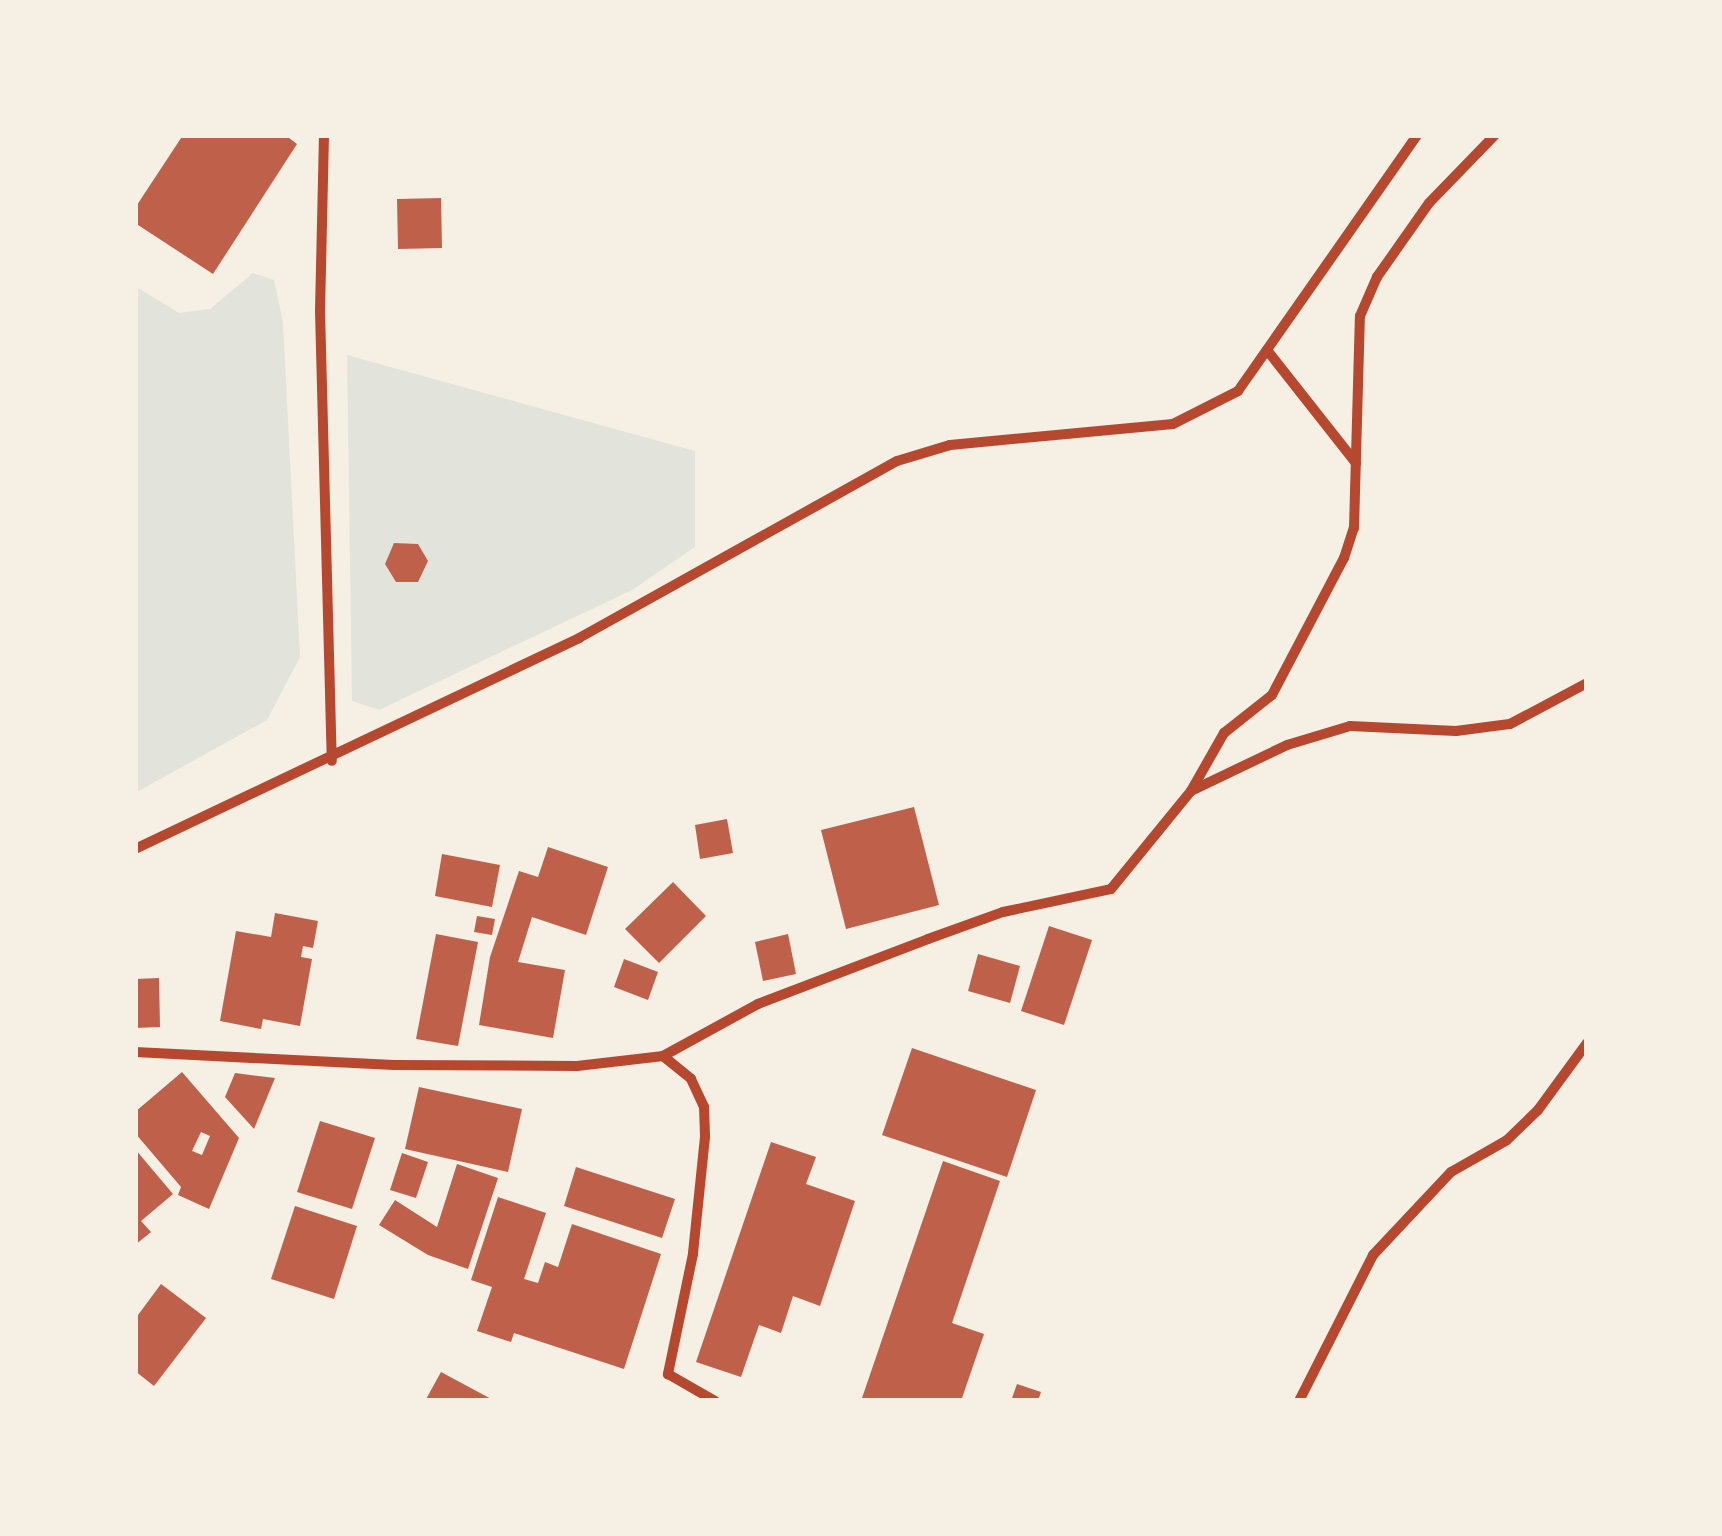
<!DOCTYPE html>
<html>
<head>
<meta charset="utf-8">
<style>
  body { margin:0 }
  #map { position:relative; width:1722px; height:1536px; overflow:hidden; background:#f6efe4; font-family:"Golos Text",sans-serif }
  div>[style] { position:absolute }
  .green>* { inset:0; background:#e2e4dc }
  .building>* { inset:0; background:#bf614a }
  .minor>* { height:10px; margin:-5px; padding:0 5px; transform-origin:5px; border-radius:5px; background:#b5482f }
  span { translate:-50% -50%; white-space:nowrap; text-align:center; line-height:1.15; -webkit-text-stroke:10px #f6efe4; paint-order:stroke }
  .frame { position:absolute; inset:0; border:138px solid #f6efe4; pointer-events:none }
</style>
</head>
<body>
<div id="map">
  <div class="green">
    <i style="clip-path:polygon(253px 273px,274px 280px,283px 322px,300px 657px,267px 720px,135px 793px,135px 286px,179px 313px,210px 309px)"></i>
    <i style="clip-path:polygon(347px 355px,695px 451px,695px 547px,632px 590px,379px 710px,352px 701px)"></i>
  </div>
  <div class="building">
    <i style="clip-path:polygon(183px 135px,285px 135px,297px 144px,213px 274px,135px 223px,135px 208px)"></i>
    <i style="clip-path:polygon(441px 198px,442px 248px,398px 249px,397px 199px)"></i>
    <i style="clip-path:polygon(394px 543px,418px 544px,428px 561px,418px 582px,396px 582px,385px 564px)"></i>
    <i style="clip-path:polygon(914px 807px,939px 905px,846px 929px,821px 830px)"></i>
    <i style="clip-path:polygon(727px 819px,733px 853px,700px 859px,695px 825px)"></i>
    <i style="clip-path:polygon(548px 847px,608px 867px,586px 935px,532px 917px,518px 962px,565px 970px,553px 1038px,479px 1025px,490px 957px,519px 871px,538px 877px)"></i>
    <i style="clip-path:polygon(442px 854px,500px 865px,492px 907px,435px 896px)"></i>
    <i style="clip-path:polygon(673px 882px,706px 916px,659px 963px,625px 929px)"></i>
    <i style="clip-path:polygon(275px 913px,318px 921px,313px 948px,303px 946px,301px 957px,312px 959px,300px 1026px,263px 1019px,261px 1029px,220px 1021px,236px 931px,271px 937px)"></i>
    <i style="clip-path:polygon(477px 916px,495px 919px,492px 935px,474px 932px)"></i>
    <i style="clip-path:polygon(1049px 926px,1092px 940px,1064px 1025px,1021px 1011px)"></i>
    <i style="clip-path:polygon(436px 934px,478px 942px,458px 1046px,416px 1039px)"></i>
    <i style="clip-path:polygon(788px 934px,796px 974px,763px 981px,755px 942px)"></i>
    <i style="clip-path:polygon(978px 954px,1020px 966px,1010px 1003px,968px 991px)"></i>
    <i style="clip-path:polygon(624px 959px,658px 972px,648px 1000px,614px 987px)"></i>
    <i style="clip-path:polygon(159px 978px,160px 1027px,135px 1028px,135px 979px)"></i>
    <i style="clip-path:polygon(912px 1048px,1036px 1090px,1007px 1177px,882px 1135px)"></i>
    <i style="clip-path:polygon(evenodd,182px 1072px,239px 1138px,209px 1209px,178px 1195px,181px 1187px,135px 1133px,135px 1112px,182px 1072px,201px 1132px,210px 1136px,202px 1155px,192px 1151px,201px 1132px)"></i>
    <i style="clip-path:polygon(235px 1073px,275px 1078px,254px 1129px,225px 1097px)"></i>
    <i style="clip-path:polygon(419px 1087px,522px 1109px,508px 1172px,405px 1149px)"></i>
    <i style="clip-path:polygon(320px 1121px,375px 1138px,352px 1209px,297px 1192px)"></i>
    <i style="clip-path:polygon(771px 1142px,816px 1157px,806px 1184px,855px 1201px,820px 1306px,793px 1296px,781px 1333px,759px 1325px,741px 1377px,696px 1362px)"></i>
    <i style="clip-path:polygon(135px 1149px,173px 1194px,141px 1221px,151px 1232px,135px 1245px)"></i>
    <i style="clip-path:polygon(402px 1153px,428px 1162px,416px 1198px,390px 1190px)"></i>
    <i style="clip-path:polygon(943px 1161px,1000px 1181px,952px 1323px,984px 1334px,961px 1401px,861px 1401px)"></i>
    <i style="clip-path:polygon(457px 1164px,498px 1178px,468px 1269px,428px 1255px,379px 1225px,395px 1200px,437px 1227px)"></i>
    <i style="clip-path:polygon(576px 1167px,675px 1199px,662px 1238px,564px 1206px)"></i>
    <i style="clip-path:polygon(498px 1197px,546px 1213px,524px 1279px,538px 1283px,545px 1262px,558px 1267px,572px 1224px,661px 1254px,624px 1369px,514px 1333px,511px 1342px,477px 1331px,492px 1287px,471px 1280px)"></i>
    <i style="clip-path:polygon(295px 1206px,357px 1226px,334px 1299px,271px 1279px)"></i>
    <i style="clip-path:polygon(161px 1284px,206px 1318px,154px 1386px,135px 1371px,135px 1319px)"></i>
    <i style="clip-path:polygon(441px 1372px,495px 1401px,425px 1401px)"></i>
    <i style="clip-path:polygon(1017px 1384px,1041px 1392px,1038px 1401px,1011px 1401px)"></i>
  </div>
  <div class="minor">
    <i style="left:324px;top:135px;width:176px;rotate:91.3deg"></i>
    <i style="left:320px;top:311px;width:450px;rotate:88.5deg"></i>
    <i style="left:1267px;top:350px;width:144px;rotate:51.8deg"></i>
    <i style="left:1191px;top:791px;width:67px;rotate:-60.4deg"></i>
    <i style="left:1224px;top:733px;width:61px;rotate:-38.4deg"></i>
    <i style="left:1272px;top:695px;width:155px;rotate:-62.3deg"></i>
    <i style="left:1344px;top:558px;width:32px;rotate:-72deg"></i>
    <i style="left:1354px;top:528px;width:212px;rotate:-88.4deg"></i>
    <i style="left:1360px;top:316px;width:43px;rotate:-66.4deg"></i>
    <i style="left:1377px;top:277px;width:90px;rotate:-54.9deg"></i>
    <i style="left:1429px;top:203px;width:95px;rotate:-45.9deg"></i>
    <i style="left:135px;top:849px;width:492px;rotate:-25.4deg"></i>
    <i style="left:579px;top:638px;width:364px;rotate:-29.1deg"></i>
    <i style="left:897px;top:461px;width:55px;rotate:-16.8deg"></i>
    <i style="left:950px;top:445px;width:224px;rotate:-5.4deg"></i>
    <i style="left:1173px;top:424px;width:73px;rotate:-26.9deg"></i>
    <i style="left:1238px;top:391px;width:312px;rotate:-55deg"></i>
    <i style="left:135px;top:1052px;width:259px;rotate:2.9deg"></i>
    <i style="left:394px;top:1065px;width:183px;rotate:0.3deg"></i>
    <i style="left:577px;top:1066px;width:87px;rotate:-6.6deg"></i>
    <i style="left:663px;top:1056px;width:36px;rotate:39deg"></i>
    <i style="left:691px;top:1079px;width:31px;rotate:65deg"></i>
    <i style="left:704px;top:1107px;width:30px;rotate:88deg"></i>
    <i style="left:705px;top:1137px;width:118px;rotate:95.9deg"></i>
    <i style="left:693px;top:1254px;width:123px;rotate:101.8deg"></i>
    <i style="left:668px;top:1374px;width:54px;rotate:29.9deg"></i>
    <i style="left:663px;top:1056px;width:108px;rotate:-28.7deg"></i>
    <i style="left:758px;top:1004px;width:182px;rotate:-20.9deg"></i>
    <i style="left:928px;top:939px;width:80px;rotate:-19.8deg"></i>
    <i style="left:1003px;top:912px;width:110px;rotate:-12deg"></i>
    <i style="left:1111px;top:889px;width:127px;rotate:-50.8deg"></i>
    <i style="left:1191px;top:791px;width:106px;rotate:-25.6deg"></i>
    <i style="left:1287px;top:745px;width:66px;rotate:-16.8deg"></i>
    <i style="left:1350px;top:726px;width:106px;rotate:2.7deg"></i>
    <i style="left:1456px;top:731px;width:54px;rotate:-7.4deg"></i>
    <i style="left:1510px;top:724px;width:87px;rotate:-28deg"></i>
    <i style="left:1299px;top:1401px;width:164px;rotate:-63.1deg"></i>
    <i style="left:1373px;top:1255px;width:114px;rotate:-46.8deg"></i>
    <i style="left:1451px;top:1172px;width:64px;rotate:-29.7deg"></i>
    <i style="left:1507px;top:1140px;width:43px;rotate:-44.1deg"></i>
    <i style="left:1538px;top:1110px;width:83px;rotate:-53.8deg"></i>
  </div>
  <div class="frame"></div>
</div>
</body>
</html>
